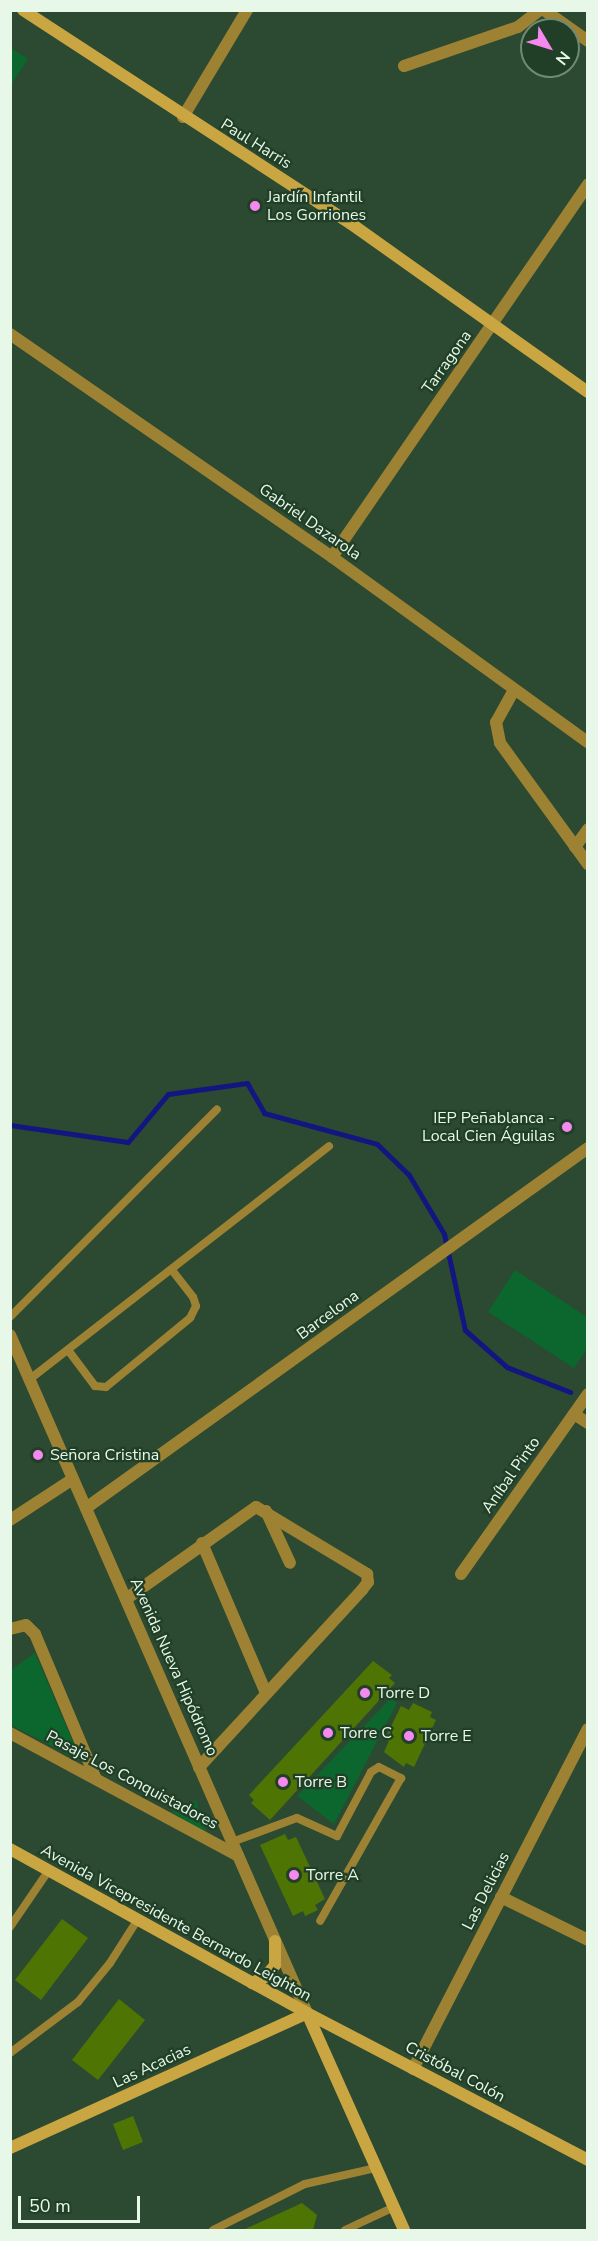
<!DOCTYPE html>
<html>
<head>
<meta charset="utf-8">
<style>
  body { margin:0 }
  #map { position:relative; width:598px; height:2241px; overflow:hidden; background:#2c4a31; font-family:"Nunito Sans",sans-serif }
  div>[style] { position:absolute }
  .green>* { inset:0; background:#0b672d }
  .stream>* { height:5px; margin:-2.5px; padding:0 2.5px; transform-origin:2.5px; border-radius:2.5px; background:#131680 }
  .building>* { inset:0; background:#4e7504 }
  .lane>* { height:8px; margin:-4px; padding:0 4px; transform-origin:4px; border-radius:4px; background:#9e8233 }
  .street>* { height:12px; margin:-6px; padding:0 6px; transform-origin:6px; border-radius:6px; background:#9e8233 }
  .secondary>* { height:12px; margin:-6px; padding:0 6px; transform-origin:6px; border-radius:6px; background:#caa642 }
  .dots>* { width:16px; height:16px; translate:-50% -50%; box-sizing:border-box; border:3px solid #213f27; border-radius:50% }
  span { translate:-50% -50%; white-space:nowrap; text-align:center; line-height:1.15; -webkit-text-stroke:4.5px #213f27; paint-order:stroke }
  .street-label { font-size:16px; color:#e7f8e9 }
  .poi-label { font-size:16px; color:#e7f8e9 }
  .left { translate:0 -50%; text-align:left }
  .right { translate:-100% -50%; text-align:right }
  .frame { position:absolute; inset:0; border:12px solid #e7f8e9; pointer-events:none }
  .north { position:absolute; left:520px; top:18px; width:60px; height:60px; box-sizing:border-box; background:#213f27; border:2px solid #708975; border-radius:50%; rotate:128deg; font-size:16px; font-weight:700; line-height:24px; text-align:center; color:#e7f8e9 }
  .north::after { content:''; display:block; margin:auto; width:21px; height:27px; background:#f589ef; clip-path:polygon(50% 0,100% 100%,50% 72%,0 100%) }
  .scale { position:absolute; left:18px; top:2196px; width:122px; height:27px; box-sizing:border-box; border:3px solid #e7f8e9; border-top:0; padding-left:8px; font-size:18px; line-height:21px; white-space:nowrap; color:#e7f8e9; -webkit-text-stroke:4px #213f27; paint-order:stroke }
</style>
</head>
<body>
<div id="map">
  <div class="green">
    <i style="clip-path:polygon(11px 48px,28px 59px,11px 85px)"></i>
    <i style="clip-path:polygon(515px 1270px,587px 1317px,587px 1348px,574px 1368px,488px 1312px)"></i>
    <i style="clip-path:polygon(35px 1653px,81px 1761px,11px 1725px,11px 1670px)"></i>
    <i style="clip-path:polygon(392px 1697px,397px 1703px,334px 1824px,297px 1796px)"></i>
    <i style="clip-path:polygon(196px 1800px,207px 1834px,171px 1812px)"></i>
  </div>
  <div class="stream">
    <i style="left:10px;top:1125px;width:119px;rotate:8.2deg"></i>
    <i style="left:128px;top:1142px;width:62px;rotate:-50.2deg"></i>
    <i style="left:168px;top:1094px;width:80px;rotate:-7.9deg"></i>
    <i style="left:247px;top:1083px;width:34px;rotate:60deg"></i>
    <i style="left:264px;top:1113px;width:117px;rotate:15.3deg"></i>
    <i style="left:377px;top:1144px;width:45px;rotate:44.1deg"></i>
    <i style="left:409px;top:1175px;width:69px;rotate:59.3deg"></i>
    <i style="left:444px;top:1234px;width:98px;rotate:77.7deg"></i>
    <i style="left:465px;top:1330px;width:56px;rotate:41.4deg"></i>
    <i style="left:507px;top:1367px;width:68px;rotate:21.6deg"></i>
  </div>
  <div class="building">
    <i style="clip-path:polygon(373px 1661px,392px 1675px,389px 1678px,395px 1683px,270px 1820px,251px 1803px,254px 1800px,249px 1795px)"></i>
    <i style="clip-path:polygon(413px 1703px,432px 1712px,430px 1717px,436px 1720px,414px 1767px,406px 1763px,404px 1767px,384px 1752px,389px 1741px,385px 1739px,401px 1706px,409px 1710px)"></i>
    <i style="clip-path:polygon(285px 1834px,288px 1840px,296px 1837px,325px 1899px,315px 1905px,318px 1910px,305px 1916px,303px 1911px,293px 1916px,260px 1845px)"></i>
    <i style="clip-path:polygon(62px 1919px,88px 1938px,41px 2000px,15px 1980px)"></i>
    <i style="clip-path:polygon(119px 1999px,145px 2020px,98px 2080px,72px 2060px)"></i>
    <i style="clip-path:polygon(133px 2116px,143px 2142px,123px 2150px,113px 2124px)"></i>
    <i style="clip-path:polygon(302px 2203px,317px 2215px,313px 2230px,243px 2230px)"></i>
  </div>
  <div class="lane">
    <i style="left:10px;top:1317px;width:293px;rotate:-45.1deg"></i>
    <i style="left:68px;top:1350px;width:45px;rotate:53.1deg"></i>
    <i style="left:95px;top:1386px;width:11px;rotate:5deg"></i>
    <i style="left:106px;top:1387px;width:109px;rotate:-39.4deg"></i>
    <i style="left:190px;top:1318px;width:13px;rotate:-63deg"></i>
    <i style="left:196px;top:1306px;width:9px;rotate:-108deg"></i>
    <i style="left:193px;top:1297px;width:34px;rotate:-128deg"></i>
    <i style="left:30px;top:1379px;width:379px;rotate:-37.9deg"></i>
    <i style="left:232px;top:1842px;width:69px;rotate:-20.3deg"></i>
    <i style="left:297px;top:1818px;width:44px;rotate:24.2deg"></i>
    <i style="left:337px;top:1836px;width:72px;rotate:-62deg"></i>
    <i style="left:371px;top:1772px;width:9px;rotate:-32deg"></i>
    <i style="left:379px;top:1767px;width:25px;rotate:27deg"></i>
    <i style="left:401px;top:1778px;width:164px;rotate:119.5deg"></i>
    <i style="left:10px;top:1927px;width:69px;rotate:-55.6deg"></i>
    <i style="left:10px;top:2053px;width:85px;rotate:-36.9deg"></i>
    <i style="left:78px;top:2002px;width:50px;rotate:-50.6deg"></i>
    <i style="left:110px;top:1963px;width:52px;rotate:-57.5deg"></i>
    <i style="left:213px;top:2230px;width:103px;rotate:-26.6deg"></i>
    <i style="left:305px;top:2184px;width:73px;rotate:-12.7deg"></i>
    <i style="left:345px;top:2230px;width:54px;rotate:-25.1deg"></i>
  </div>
  <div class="street">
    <i style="left:544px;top:10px;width:54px;rotate:35.2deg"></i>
    <i style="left:404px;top:66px;width:120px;rotate:-18.9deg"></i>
    <i style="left:518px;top:27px;width:28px;rotate:-38deg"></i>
    <i style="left:183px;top:117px;width:125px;rotate:-59.1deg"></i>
    <i style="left:10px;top:334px;width:392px;rotate:34.7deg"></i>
    <i style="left:332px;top:557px;width:316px;rotate:35.9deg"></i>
    <i style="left:332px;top:557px;width:452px;rotate:-55.5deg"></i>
    <i style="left:514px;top:690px;width:37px;rotate:119deg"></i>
    <i style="left:496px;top:722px;width:21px;rotate:79deg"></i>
    <i style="left:500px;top:743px;width:150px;rotate:54deg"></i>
    <i style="left:575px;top:847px;width:22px;rotate:-54deg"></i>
    <i style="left:10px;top:1335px;width:740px;rotate:66.34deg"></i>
    <i style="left:574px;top:1414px;width:17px;rotate:33deg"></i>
    <i style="left:86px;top:1508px;width:618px;rotate:-35.65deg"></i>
    <i style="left:266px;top:1511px;width:57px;rotate:65.2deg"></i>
    <i style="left:10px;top:1520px;width:75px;rotate:-33.1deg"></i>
    <i style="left:202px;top:1543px;width:163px;rotate:66.9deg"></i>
    <i style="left:461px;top:1574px;width:220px;rotate:-54.8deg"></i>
    <i style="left:126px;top:1599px;width:159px;rotate:-35.3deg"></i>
    <i style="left:256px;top:1507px;width:130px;rotate:31.1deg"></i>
    <i style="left:367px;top:1574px;width:8px;rotate:83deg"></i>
    <i style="left:368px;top:1582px;width:10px;rotate:127deg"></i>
    <i style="left:362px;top:1590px;width:241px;rotate:132.6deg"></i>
    <i style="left:10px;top:1629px;width:16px;rotate:-14deg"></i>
    <i style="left:26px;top:1625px;width:13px;rotate:45deg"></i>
    <i style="left:35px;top:1634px;width:157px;rotate:67.2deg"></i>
    <i style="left:10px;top:1733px;width:259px;rotate:28.3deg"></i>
    <i style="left:501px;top:1897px;width:97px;rotate:26.3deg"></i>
    <i style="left:413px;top:2069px;width:382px;rotate:-62.8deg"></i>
  </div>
  <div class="secondary">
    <i style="left:23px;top:10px;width:390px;rotate:33.1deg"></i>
    <i style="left:350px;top:223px;width:292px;rotate:35.4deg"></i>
    <i style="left:10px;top:1849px;width:339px;rotate:28.9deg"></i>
    <i style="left:307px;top:2013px;width:317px;rotate:27.6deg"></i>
    <i style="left:252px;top:1983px;width:14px;rotate:-25deg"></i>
    <i style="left:265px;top:1977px;width:16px;rotate:-50deg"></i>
    <i style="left:275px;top:1965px;width:24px;rotate:-90deg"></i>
    <i style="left:307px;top:2013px;width:238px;rotate:65.9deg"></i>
    <i style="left:10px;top:2148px;width:326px;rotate:-24.4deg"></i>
  </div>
  <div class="dots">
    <i style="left:255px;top:206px;background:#f589ef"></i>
    <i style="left:567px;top:1127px;background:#f589ef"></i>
    <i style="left:38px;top:1455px;background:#f589ef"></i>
    <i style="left:365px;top:1693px;background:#f589ef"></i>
    <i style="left:328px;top:1733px;background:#f589ef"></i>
    <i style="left:409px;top:1736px;background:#f589ef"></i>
    <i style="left:283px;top:1782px;background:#f589ef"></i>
    <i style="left:294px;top:1875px;background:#f589ef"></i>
  </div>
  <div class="street-label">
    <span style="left:256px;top:144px;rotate:32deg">Paul Harris</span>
    <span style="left:447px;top:362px;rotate:-55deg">Tarragona</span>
    <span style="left:310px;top:522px;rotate:35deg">Gabriel Dazarola</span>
    <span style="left:328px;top:1315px;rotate:-36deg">Barcelona</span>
    <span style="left:511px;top:1475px;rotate:-55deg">Aníbal Pinto</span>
    <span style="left:174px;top:1667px;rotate:66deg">Avenida Nueva Hipódromo</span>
    <span style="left:132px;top:1780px;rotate:28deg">Pasaje Los Conquistadores</span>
    <span style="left:486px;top:1891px;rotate:-63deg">Las Delicias</span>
    <span style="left:176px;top:1923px;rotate:29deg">Avenida Vicepresidente Bernardo Leighton</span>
    <span style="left:152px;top:2066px;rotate:-25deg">Las Acacias</span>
    <span style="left:455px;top:2072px;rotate:28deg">Cristóbal Colón</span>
  </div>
  <div class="poi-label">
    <span class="left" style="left:267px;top:206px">Jardín Infantil<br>Los Gorriones</span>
    <span class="right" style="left:555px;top:1127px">IEP Peñablanca -<br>Local Cien Águilas</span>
    <span class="left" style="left:50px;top:1455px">Señora Cristina</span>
    <span class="left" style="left:377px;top:1693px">Torre D</span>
    <span class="left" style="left:340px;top:1733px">Torre C</span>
    <span class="left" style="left:421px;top:1736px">Torre E</span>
    <span class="left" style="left:295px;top:1782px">Torre B</span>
    <span class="left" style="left:306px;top:1875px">Torre A</span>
  </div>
  <div class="frame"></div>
  <div class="north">N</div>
  <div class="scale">50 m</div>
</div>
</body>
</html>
